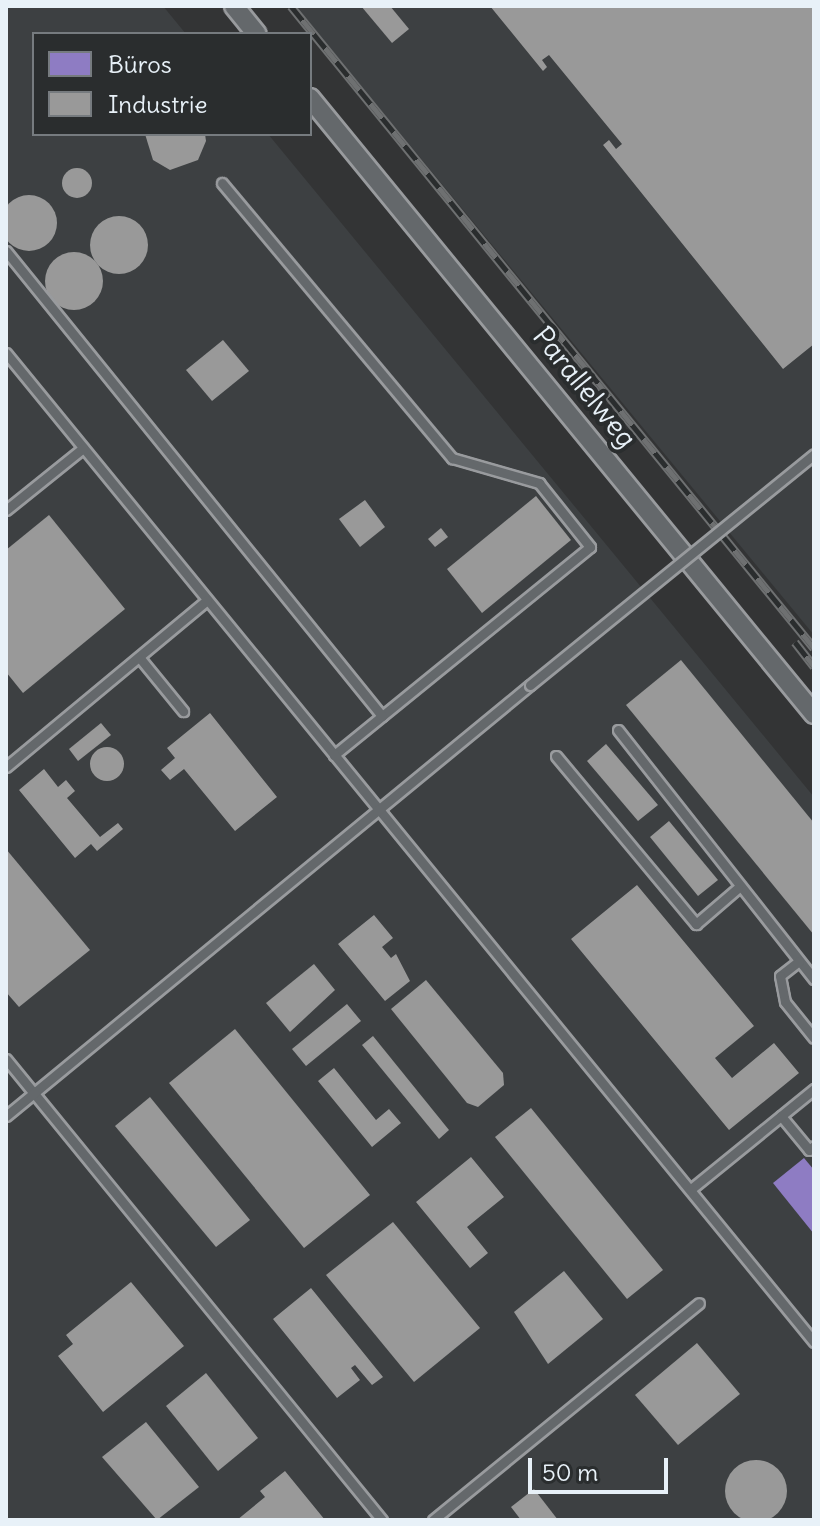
<!DOCTYPE html>
<html>
<head>
<meta charset="utf-8">
<style>
  body { margin:0 }
  #map { position:relative; width:820px; height:1526px; overflow:hidden; background:#333435; font-family:Delius,sans-serif }
  div>[style] { position:absolute }
  .built>* { inset:0; background:#3d4042 }
  .offices>* { inset:0; background:#8e7cc3 }
  .industry>* { inset:0; background:#999 }
  .round { border-radius:50% }
  .roads { filter:drop-shadow(2px 0 #999b9e) drop-shadow(-2px 0 #999b9e) drop-shadow(0 2px #999b9e) drop-shadow(0 -2px #999b9e) }
  .lane>* { height:9px; margin:-4.5px; padding:0 4.5px; transform-origin:4.5px; border-radius:4.5px; background:#64686b }
  .street>* { height:18px; margin:-9px; padding:0 9px; transform-origin:9px; border-radius:9px; background:#64686b }
  .rail>* { height:9px; margin-top:-4.5px; transform-origin:0; background:repeating-linear-gradient(90deg,#2a2d2e 0 18px,#6e7071 0 36px); box-sizing:border-box; border-block:2px solid #6e7071 }
  .bridges { filter:drop-shadow(2px 0 #999b9e) drop-shadow(-2px 0 #999b9e) drop-shadow(0 2px #999b9e) drop-shadow(0 -2px #999b9e) }
  .lane-bridge>* { height:9px; margin:-4.5px; padding:0 4.5px; transform-origin:4.5px; border-radius:4.5px; background:#64686b }
  span { translate:-50% -50%; white-space:nowrap; text-align:center; line-height:1.15; -webkit-text-stroke:8px #2a2d2e; paint-order:stroke }
  .street-label { font-size:28px; color:#e8f1f8 }
  .frame { position:absolute; inset:0; border:8px solid #e8f1f8; pointer-events:none }
  .legend { position:absolute; left:32px; top:32px; width:280px; height:104px; box-sizing:border-box; background:#2a2d2e; border:2px solid #767b7f; margin:0; padding:10px 14px; list-style:none; font-size:24px; color:#e8f1f8 }
  .legend li { display:flex; align-items:center; gap:16px; height:40px }
  .legend b { width:40px; border:2px solid #767b7f }
  .scale { position:absolute; left:528px; top:1458px; width:140px; height:36px; box-sizing:border-box; border:4px solid #e8f1f8; border-top:0; padding-left:10px; font-size:24px; line-height:28px; white-space:nowrap; color:#e8f1f8; -webkit-text-stroke:6px #2a2d2e; paint-order:stroke }
</style>
</head>
<body>
<div id="map">
  <div class="built">
    <i style="clip-path:polygon(6px 6px,163px 6px,186px 34px,34px 34px,34px 134px,268px 134px,814px 797px,814px 1520px,6px 1520px)"></i>
    <i style="clip-path:polygon(295px 6px,814px 6px,814px 635px)"></i>
  </div>
  <div class="offices">
    <i style="clip-path:polygon(804px 1158px,814px 1170px,814px 1234px,773px 1183px)"></i>
  </div>
  <div class="industry">
    <i style="clip-path:polygon(361px 6px,390px 6px,409px 29px,392px 43px)"></i>
    <i style="clip-path:polygon(490px 6px,814px 6px,814px 344px,783px 369px,603px 145px,609px 140px,616px 149px,622px 144px,549px 55px,542px 60px,547px 67px,543px 71px)"></i>
    <i style="clip-path:polygon(145px 134px,205px 134px,206px 141px,198px 160px,170px 170px,153px 160px)"></i>
    <i class="round" style="left:62px;top:168px;width:30px;height:30px"></i>
    <i class="round" style="left:1px;top:195px;width:56px;height:56px"></i>
    <i class="round" style="left:90px;top:216px;width:58px;height:58px"></i>
    <i class="round" style="left:45px;top:252px;width:58px;height:58px"></i>
    <i style="clip-path:polygon(223px 340px,249px 371px,212px 401px,186px 370px)"></i>
    <i style="clip-path:polygon(536px 496px,571px 540px,482px 613px,447px 569px)"></i>
    <i style="clip-path:polygon(365px 500px,385px 527px,360px 547px,339px 519px)"></i>
    <i style="clip-path:polygon(49px 515px,125px 609px,23px 693px,6px 672px,6px 550px)"></i>
    <i style="clip-path:polygon(441px 528px,448px 537px,435px 547px,428px 539px)"></i>
    <i style="clip-path:polygon(681px 660px,814px 823px,814px 935px,626px 705px)"></i>
    <i style="clip-path:polygon(210px 713px,277px 797px,235px 831px,184px 769px,170px 780px,161px 770px,175px 758px,167px 748px)"></i>
    <i style="clip-path:polygon(101px 723px,111px 735px,78px 761px,69px 749px)"></i>
    <i style="clip-path:polygon(606px 744px,658px 805px,638px 821px,587px 761px)"></i>
    <i class="round" style="left:90px;top:747px;width:34px;height:34px"></i>
    <i style="clip-path:polygon(44px 769px,58px 787px,66px 780px,75px 791px,67px 798px,100px 837px,118px 823px,123px 829px,97px 851px,91px 844px,75px 858px,19px 790px)"></i>
    <i style="clip-path:polygon(669px 821px,718px 880px,698px 896px,650px 837px)"></i>
    <i style="clip-path:polygon(6px 849px,90px 950px,19px 1007px,6px 992px)"></i>
    <i style="clip-path:polygon(637px 885px,754px 1026px,715px 1058px,732px 1078px,774px 1043px,799px 1073px,729px 1130px,571px 939px)"></i>
    <i style="clip-path:polygon(374px 915px,393px 938px,382px 947px,391px 958px,396px 954px,410px 981px,385px 1001px,338px 944px)"></i>
    <i style="clip-path:polygon(314px 964px,335px 990px,290px 1032px,266px 1003px)"></i>
    <i style="clip-path:polygon(426px 980px,503px 1073px,504px 1085px,478px 1107px,467px 1103px,391px 1009px)"></i>
    <i style="clip-path:polygon(347px 1004px,361px 1021px,306px 1066px,292px 1049px)"></i>
    <i style="clip-path:polygon(235px 1029px,370px 1195px,304px 1248px,169px 1083px)"></i>
    <i style="clip-path:polygon(373px 1036px,449px 1130px,439px 1139px,362px 1045px)"></i>
    <i style="clip-path:polygon(334px 1068px,376px 1120px,389px 1109px,401px 1123px,372px 1147px,318px 1081px)"></i>
    <i style="clip-path:polygon(150px 1097px,250px 1220px,216px 1247px,115px 1126px)"></i>
    <i style="clip-path:polygon(531px 1108px,663px 1270px,627px 1299px,495px 1137px)"></i>
    <i style="clip-path:polygon(471px 1157px,504px 1197px,467px 1227px,488px 1253px,470px 1268px,416px 1202px)"></i>
    <i style="clip-path:polygon(393px 1222px,480px 1328px,414px 1382px,326px 1275px)"></i>
    <i style="clip-path:polygon(564px 1271px,603px 1319px,548px 1364px,514px 1312px)"></i>
    <i style="clip-path:polygon(131px 1282px,184px 1346px,103px 1412px,58px 1356px,73px 1344px,66px 1335px)"></i>
    <i style="clip-path:polygon(311px 1288px,383px 1377px,372px 1385px,355px 1365px,351px 1368px,360px 1380px,337px 1398px,273px 1319px)"></i>
    <i style="clip-path:polygon(697px 1343px,740px 1394px,678px 1445px,635px 1395px)"></i>
    <i style="clip-path:polygon(206px 1373px,258px 1438px,218px 1471px,166px 1406px)"></i>
    <i style="clip-path:polygon(146px 1422px,199px 1487px,157px 1520px,102px 1457px)"></i>
    <i class="round" style="left:725px;top:1460px;width:62px;height:62px"></i>
    <i style="clip-path:polygon(285px 1471px,325px 1520px,237px 1520px,265px 1497px,260px 1491px)"></i>
    <i style="clip-path:polygon(534px 1489px,558px 1520px,521px 1520px,511px 1507px)"></i>
  </div>
  <div class="roads">
    <div class="lane">
      <i style="left:222px;top:183px;width:359px;rotate:50.1deg"></i>
      <i style="left:452px;top:458px;width:91px;rotate:16deg"></i>
      <i style="left:539px;top:483px;width:82px;rotate:51.4deg"></i>
      <i style="left:590px;top:547px;width:330px;rotate:140.9deg"></i>
      <i style="left:6px;top:251px;width:598px;rotate:51.04deg"></i>
      <i style="left:6px;top:353px;width:1277px;rotate:50.75deg"></i>
      <i style="left:6px;top:510px;width:99px;rotate:-38.8deg"></i>
      <i style="left:139px;top:657px;width:70px;rotate:50.8deg"></i>
      <i style="left:618px;top:730px;width:317px;rotate:51.8deg"></i>
      <i style="left:556px;top:756px;width:219px;rotate:50.2deg"></i>
      <i style="left:696px;top:924px;width:55px;rotate:-40.6deg"></i>
      <i style="left:6px;top:767px;width:261px;rotate:-39.7deg"></i>
      <i style="left:799px;top:961px;width:24px;rotate:142deg"></i>
      <i style="left:780px;top:976px;width:26px;rotate:79deg"></i>
      <i style="left:785px;top:1002px;width:46px;rotate:51.1deg"></i>
      <i style="left:6px;top:1059px;width:595px;rotate:50.8deg"></i>
      <i style="left:6px;top:1116px;width:678px;rotate:-39.44deg"></i>
      <i style="left:781px;top:1116px;width:44px;rotate:50.5deg"></i>
      <i style="left:809px;top:1150px;width:6px;rotate:-39deg"></i>
      <i style="left:691px;top:1189px;width:159px;rotate:-39.1deg"></i>
      <i style="left:433px;top:1520px;width:343px;rotate:-39.2deg"></i>
    </div>
    <div class="street">
      <i style="left:234px;top:6px;width:36px;rotate:51deg"></i>
      <i style="left:310px;top:98px;width:796px;rotate:50.71deg"></i>
    </div>
  </div>
  <div class="rail">
    <i style="left:291px;top:6px;width:828px;rotate:50.83deg"></i>
    <i style="left:795px;top:642px;width:31px;rotate:52deg"></i>
  </div>
  <div class="bridges">
    <div class="lane-bridge">
      <i style="left:530px;top:685px;width:366px;rotate:-39.1deg"></i>
    </div>
  </div>
  <div class="street-label">
    <span style="left:585px;top:387px;rotate:51deg">Parallelweg</span>
  </div>
  <div class="frame"></div>
  <ul class="legend">
  <li><b style="height:22px;background:#8e7cc3"></b>Büros</li>
  <li><b style="height:22px;background:#999"></b>Industrie</li>
  </ul>
  <div class="scale">50 m</div>
</div>
</body>
</html>
